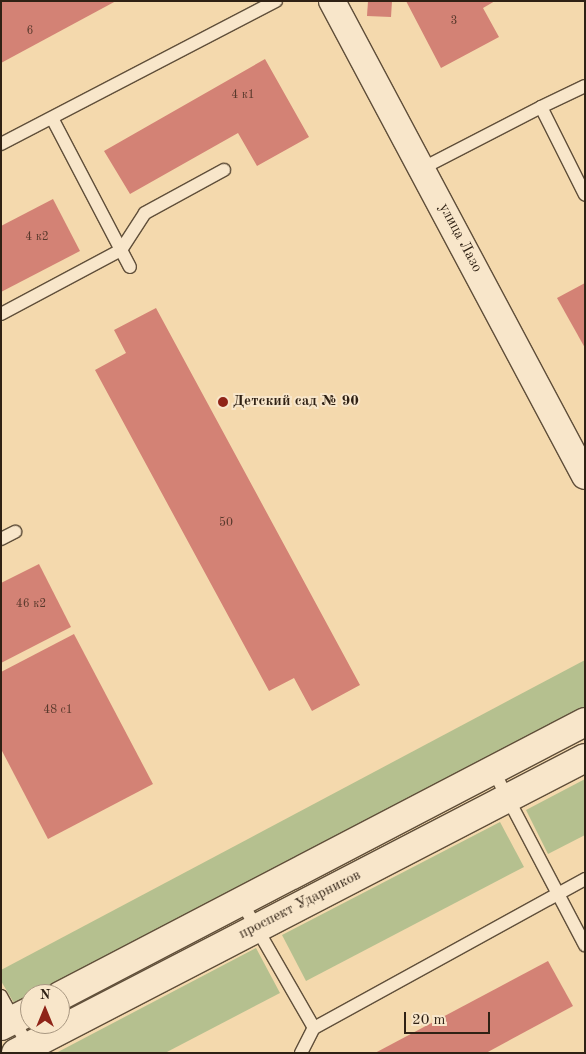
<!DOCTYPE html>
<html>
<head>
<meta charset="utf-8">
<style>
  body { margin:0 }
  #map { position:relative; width:586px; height:1054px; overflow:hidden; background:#f4d9ad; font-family:"Old Standard TT",serif }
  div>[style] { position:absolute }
  .green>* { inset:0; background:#b5c08f }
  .building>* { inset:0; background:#d38275 }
  .roads { filter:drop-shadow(1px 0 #604f3a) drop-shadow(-1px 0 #604f3a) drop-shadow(0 1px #604f3a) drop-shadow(0 -1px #604f3a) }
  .service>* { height:12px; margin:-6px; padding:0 6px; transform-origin:6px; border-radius:6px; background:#f8e6ca }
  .minor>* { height:26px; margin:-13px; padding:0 13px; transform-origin:13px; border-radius:13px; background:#f8e6ca }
  .tertiary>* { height:28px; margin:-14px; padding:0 14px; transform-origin:14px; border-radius:14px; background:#f8e6ca }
  .dots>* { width:14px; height:14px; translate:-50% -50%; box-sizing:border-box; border:2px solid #f8e6ca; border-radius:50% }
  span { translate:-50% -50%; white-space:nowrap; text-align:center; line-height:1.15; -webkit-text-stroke:4px #f8e6ca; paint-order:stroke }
  .number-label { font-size:12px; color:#58392c }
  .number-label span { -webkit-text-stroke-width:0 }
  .street-label { font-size:15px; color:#2f2114 }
  .poi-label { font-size:15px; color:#2f2114; font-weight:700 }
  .left { translate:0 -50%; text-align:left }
  .frame { position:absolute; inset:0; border:2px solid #2f2114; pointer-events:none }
  .north { position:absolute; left:20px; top:984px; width:50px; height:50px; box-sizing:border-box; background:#f8e6ca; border:1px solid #a89781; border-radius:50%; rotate:0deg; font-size:14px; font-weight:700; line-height:20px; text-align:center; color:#2f2114 }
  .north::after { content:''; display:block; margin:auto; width:18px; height:22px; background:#8f2418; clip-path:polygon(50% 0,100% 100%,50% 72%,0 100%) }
  .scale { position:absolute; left:404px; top:1012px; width:86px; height:22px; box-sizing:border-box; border:2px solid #2f2114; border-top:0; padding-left:6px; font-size:15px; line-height:18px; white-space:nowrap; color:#2f2114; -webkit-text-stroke:4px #f8e6ca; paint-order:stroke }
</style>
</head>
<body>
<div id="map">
  <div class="green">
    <i style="clip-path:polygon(585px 660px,585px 708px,14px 1003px,1px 981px,1px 970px)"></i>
    <i style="clip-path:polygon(585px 779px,585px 835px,548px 854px,526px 810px)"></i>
    <i style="clip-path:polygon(500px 822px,524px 867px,306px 981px,282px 935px)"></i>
    <i style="clip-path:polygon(256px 948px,280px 993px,165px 1053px,56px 1053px)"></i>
  </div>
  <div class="building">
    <i style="clip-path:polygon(1px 1px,116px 1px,1px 63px)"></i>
    <i style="clip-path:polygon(368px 1px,392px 1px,391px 17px,367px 16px)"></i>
    <i style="clip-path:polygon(406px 1px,495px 1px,483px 8px,499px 37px,441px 68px)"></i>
    <i style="clip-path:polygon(265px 59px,309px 137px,257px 166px,238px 133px,130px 194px,104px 151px)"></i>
    <i style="clip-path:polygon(53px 199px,80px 251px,1px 292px,1px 226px)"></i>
    <i style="clip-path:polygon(585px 283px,585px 348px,557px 298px)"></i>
    <i style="clip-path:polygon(156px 308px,360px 685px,312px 711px,294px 678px,269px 691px,95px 370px,126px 353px,114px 330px)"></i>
    <i style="clip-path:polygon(39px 564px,71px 627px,1px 663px,1px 583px)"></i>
    <i style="clip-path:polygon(74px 634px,153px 784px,48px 839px,1px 749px,1px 672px)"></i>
    <i style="clip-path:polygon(548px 961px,573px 1006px,486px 1053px,375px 1053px)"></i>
  </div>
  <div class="roads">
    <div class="service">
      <i style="left:585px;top:86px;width:49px;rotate:154.5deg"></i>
      <i style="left:541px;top:107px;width:98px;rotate:63.4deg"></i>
      <i style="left:52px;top:118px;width:168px;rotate:62.4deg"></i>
      <i style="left:1px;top:144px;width:310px;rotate:-27.5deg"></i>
      <i style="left:423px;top:168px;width:133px;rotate:-27.3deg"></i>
      <i style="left:1px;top:314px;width:136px;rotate:-28.1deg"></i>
      <i style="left:121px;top:250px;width:44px;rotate:-57deg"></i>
      <i style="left:145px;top:213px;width:90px;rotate:-28.6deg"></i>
      <i style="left:1px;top:539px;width:16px;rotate:-27deg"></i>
      <i style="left:493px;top:770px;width:198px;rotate:62.3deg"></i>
      <i style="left:241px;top:901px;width:146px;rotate:60.1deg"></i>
      <i style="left:1px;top:996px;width:57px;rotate:61.6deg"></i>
      <i style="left:301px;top:1053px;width:28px;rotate:-63deg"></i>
      <i style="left:314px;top:1028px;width:309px;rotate:-28.8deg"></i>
    </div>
    <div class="minor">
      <i style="left:332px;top:1px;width:538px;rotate:61.96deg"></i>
    </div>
    <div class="tertiary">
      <i style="left:60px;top:996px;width:592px;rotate:-27.56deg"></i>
      <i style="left:1px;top:1026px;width:33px;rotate:-27deg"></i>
      <i style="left:16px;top:1053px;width:641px;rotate:-27.4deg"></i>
    </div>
  </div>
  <div class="dots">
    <i style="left:223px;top:402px;background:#8f2418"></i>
  </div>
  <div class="number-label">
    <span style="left:454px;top:22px">3</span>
    <span style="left:30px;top:32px">6</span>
    <span style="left:243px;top:96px">4 к1</span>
    <span style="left:37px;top:238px">4 к2</span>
    <span style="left:226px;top:524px">50</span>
    <span style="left:31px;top:605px">46 к2</span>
    <span style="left:58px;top:711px">48 с1</span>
  </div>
  <div class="street-label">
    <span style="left:460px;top:238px;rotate:62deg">улица Лазо</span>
    <span style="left:300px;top:905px;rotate:-27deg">проспект Ударников</span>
  </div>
  <div class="poi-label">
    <span class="left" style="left:233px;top:402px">Детский сад № 90</span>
  </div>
  <div class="frame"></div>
  <div class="north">N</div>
  <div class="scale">20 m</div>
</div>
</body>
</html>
